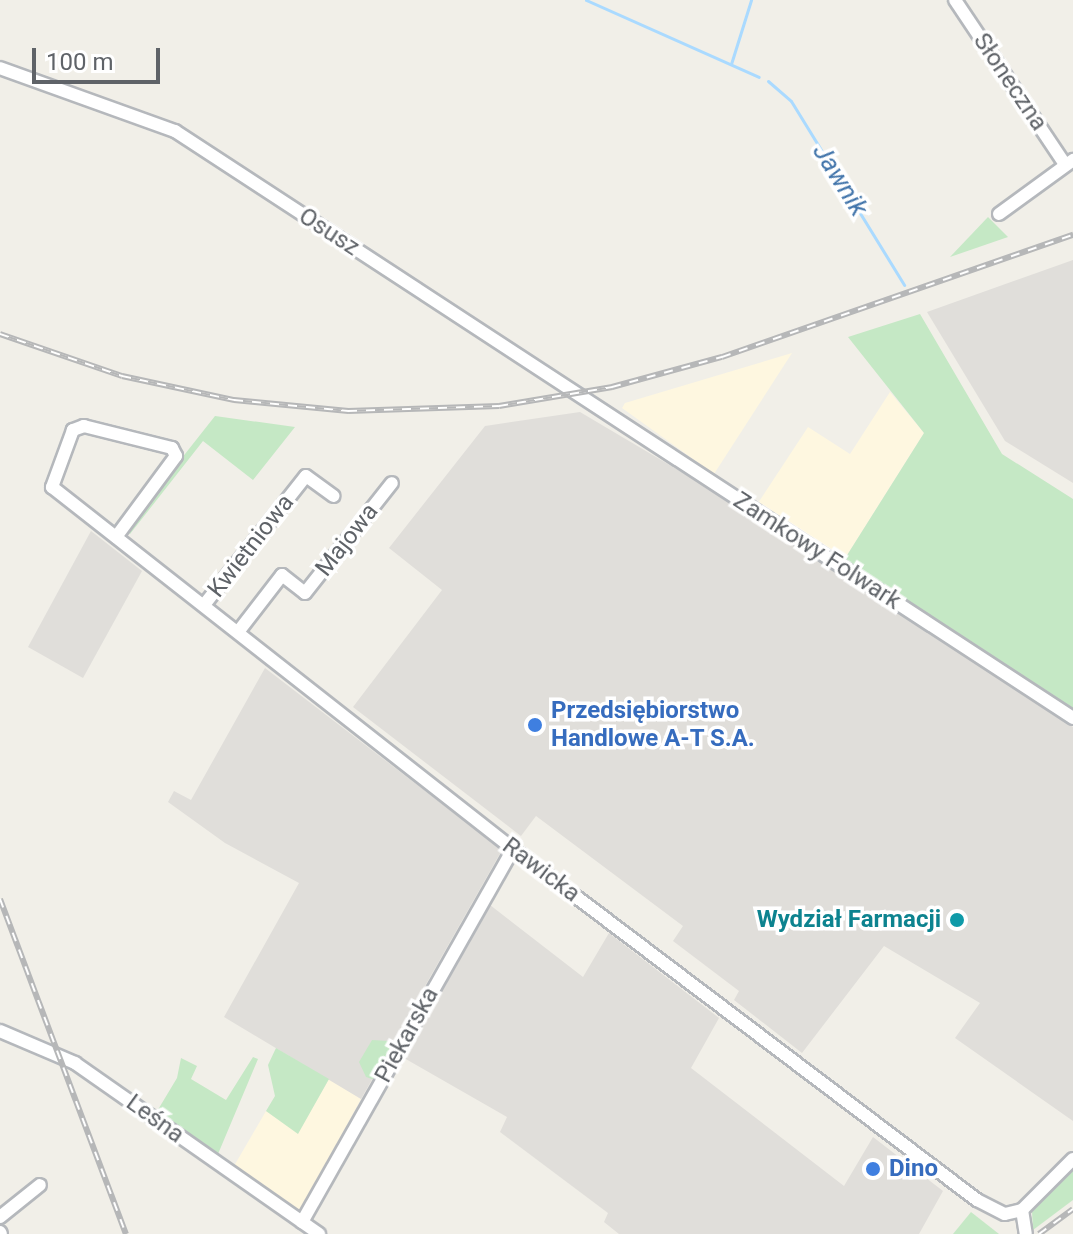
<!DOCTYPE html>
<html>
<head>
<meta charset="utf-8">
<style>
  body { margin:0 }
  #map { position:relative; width:1073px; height:1234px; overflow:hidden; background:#f1efe8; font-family:Roboto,sans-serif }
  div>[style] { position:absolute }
  .commercial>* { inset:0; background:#fef7e0 }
  .industrial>* { inset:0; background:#e0deda }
  .green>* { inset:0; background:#c5e8c5 }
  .stream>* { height:3px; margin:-1.5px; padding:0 1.5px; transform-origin:1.5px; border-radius:1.5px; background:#aadaff }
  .roads { filter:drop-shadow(2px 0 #b5b8bc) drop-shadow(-2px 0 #b5b8bc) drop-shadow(0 2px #b5b8bc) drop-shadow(0 -2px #b5b8bc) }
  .minor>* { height:12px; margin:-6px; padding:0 6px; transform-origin:6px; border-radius:6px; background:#fff }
  .rail>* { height:6px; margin-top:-3px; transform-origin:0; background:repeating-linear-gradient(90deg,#fff 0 9px,#b6b7b8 0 18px); box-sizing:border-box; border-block:2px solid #b6b7b8 }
  .dots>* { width:22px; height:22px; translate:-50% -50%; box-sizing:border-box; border:4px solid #fff; border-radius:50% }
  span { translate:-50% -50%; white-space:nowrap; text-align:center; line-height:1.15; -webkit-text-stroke:7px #fff; paint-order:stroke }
  .street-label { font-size:24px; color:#5f6368 }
  .shop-label { font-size:24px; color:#366cbe; font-weight:700 }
  .left { translate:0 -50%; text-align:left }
  .culture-label { font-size:24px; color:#0d838f; font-weight:700 }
  .right { translate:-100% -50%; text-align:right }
  .water-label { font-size:26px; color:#4174aa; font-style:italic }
  .scale { position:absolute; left:32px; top:48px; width:128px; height:36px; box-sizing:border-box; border:4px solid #5f6368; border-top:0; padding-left:10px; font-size:24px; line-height:28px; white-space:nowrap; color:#5f6368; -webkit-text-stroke:6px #fff; paint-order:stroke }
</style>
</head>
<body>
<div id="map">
  <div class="commercial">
    <i style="clip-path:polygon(792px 353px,714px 474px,622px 408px,625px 403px)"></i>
    <i style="clip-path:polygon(890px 392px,924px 433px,844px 560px,758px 503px,808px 427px,850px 454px)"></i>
    <i style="clip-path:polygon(329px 1079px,361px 1099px,300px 1211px,234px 1166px,266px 1111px,298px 1133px)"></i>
  </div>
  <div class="industrial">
    <i style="clip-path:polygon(1073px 260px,1073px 483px,1005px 441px,927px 312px)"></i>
    <i style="clip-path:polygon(580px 412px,705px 486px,1073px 727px,1073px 1121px,955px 1038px,980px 1003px,884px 946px,802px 1053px,734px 1000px,739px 991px,673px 941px,683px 926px,536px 816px,521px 836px,353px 707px,442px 590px,389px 548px,485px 426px)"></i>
    <i style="clip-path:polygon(91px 531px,142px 571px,83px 678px,28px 647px)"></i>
    <i style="clip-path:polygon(265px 668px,502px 850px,361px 1099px,224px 1017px,299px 883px,225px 843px,168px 802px,174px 791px,191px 800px)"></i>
    <i style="clip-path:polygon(490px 905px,583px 977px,609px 933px,719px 1018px,691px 1068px,844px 1186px,873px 1137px,943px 1191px,919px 1234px,619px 1234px,604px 1222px,608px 1213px,500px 1132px,507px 1117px,404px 1058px)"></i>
  </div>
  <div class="green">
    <i style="clip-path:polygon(988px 217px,1008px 237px,950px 257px)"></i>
    <i style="clip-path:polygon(920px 314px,1002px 454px,1073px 499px,1073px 709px,844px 560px,924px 433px,848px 337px)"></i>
    <i style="clip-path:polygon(215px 416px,295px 427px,253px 480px,203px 441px,130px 534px,125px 530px)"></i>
    <i style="clip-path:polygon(372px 1040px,389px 1041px,395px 1049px,375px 1080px,366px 1077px,359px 1062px)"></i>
    <i style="clip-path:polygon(276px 1048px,329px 1079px,298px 1134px,266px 1111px,275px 1096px,268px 1065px)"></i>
    <i style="clip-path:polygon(253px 1057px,258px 1059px,218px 1154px,156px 1113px,177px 1078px,181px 1058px,197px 1066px,191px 1079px,226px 1100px)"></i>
    <i style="clip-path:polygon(1073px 1170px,1073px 1200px,1033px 1230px,1032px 1212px)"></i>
    <i style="clip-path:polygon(971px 1212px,999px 1234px,953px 1234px)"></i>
  </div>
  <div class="stream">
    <i style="left:586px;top:0;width:189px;rotate:24deg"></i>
    <i style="left:731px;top:64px;width:67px;rotate:-72.6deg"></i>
    <i style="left:768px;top:81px;width:30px;rotate:41deg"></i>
    <i style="left:791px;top:101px;width:216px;rotate:58.4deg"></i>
  </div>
  <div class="roads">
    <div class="minor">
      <i style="left:955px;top:0;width:196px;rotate:56.2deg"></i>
      <i style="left:0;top:68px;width:186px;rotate:19.8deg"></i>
      <i style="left:175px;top:131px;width:1073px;rotate:33.17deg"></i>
      <i style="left:999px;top:214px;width:92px;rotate:-36.1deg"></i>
      <i style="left:116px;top:537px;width:101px;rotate:-53.5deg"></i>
      <i style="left:176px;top:456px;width:9px;rotate:-117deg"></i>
      <i style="left:172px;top:448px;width:91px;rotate:-166deg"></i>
      <i style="left:84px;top:426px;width:12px;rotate:160deg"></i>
      <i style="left:73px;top:430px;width:61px;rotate:110.2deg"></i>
      <i style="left:52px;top:487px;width:586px;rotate:38.14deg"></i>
      <i style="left:513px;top:849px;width:582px;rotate:37.11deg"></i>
      <i style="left:977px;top:1200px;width:31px;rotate:27deg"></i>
      <i style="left:1005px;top:1214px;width:17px;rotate:-13deg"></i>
      <i style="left:1022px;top:1210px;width:72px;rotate:-45deg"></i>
      <i style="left:204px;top:605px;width:164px;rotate:-51.7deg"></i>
      <i style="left:306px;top:476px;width:34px;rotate:36deg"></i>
      <i style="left:238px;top:632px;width:72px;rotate:-52.3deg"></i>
      <i style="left:282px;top:575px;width:29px;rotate:38deg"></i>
      <i style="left:305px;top:593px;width:140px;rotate:-51.7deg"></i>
      <i style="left:0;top:1031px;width:82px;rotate:23.1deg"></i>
      <i style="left:75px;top:1063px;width:298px;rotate:35deg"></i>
      <i style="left:1022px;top:1210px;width:24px;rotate:81deg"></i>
      <i style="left:0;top:1217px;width:51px;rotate:-38.7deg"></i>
      <i style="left:302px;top:1222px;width:429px;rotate:-60.5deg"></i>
      <i style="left:0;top:1232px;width:2px;rotate:63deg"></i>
    </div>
  </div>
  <div class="rail">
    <i style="left:0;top:334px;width:129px;rotate:19deg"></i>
    <i style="left:122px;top:376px;width:115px;rotate:12.1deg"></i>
    <i style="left:234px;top:400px;width:115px;rotate:5.5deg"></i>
    <i style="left:348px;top:411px;width:151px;rotate:-1.9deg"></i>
    <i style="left:499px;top:406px;width:115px;rotate:-9.5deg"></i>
    <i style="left:612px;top:387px;width:114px;rotate:-15.3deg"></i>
    <i style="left:722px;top:357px;width:372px;rotate:-19.2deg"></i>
    <i style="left:0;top:899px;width:358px;rotate:69.4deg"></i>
    <i style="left:1039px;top:1234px;width:42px;rotate:-36.3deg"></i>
  </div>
  <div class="dots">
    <i style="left:535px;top:725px;background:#3f7fe0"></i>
    <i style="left:957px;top:920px;background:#0f9aa8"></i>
    <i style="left:873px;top:1169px;background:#3f7fe0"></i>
  </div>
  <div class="street-label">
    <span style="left:1010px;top:82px;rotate:56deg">Słoneczna</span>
    <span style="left:329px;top:232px;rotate:33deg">Osusz</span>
    <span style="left:347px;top:540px;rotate:-52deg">Majowa</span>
    <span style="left:251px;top:546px;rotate:-52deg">Kwietniowa</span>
    <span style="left:817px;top:551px;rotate:33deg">Zamkowy Folwark</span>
    <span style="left:541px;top:870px;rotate:37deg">Rawicka</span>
    <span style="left:407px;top:1035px;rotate:-61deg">Piekarska</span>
    <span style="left:155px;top:1119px;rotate:36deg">Leśna</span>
  </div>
  <div class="shop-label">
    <span class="left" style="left:551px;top:725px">Przedsiębiorstwo<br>Handlowe A-T S.A.</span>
    <span class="left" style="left:889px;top:1169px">Dino</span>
  </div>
  <div class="culture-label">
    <span class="right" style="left:941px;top:920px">Wydział Farmacji</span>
  </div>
  <div class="water-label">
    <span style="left:840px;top:180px;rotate:58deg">Jawnik</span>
  </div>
  <div class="scale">100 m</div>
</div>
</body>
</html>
